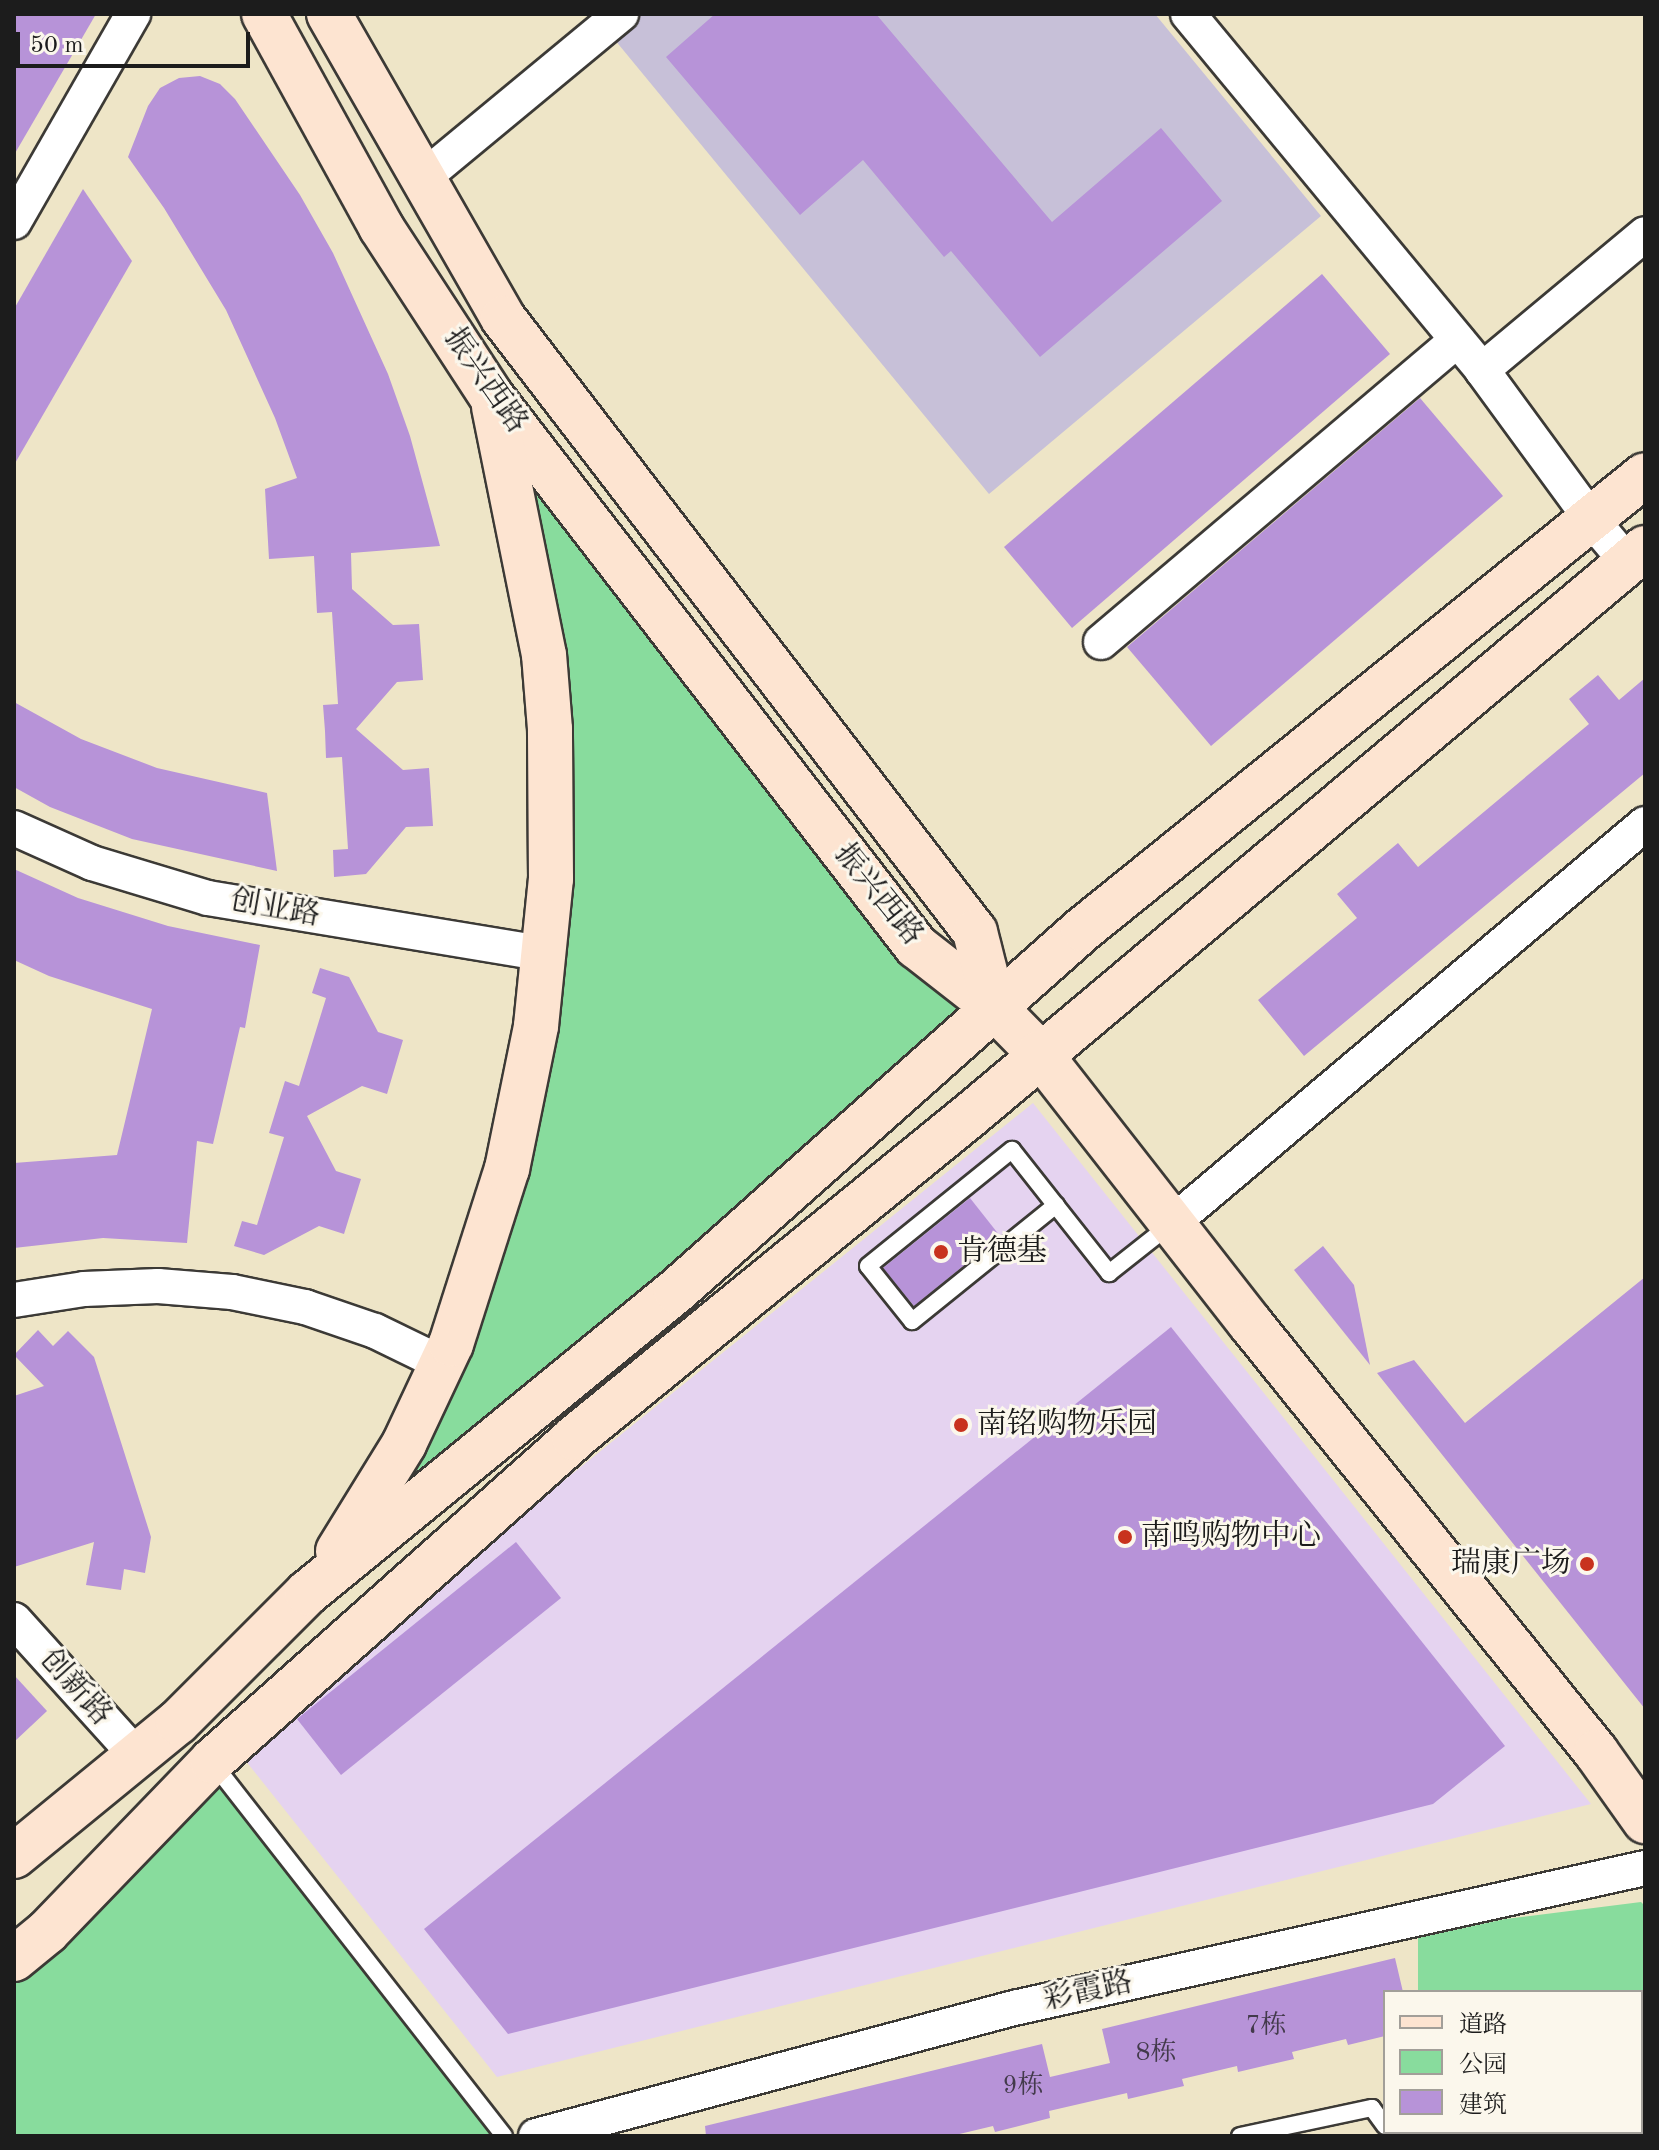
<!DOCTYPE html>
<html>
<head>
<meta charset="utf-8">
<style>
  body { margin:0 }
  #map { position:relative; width:1659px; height:2150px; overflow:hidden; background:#eee5c7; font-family:"Old Standard TT","Noto Serif SC",serif }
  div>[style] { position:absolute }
  .built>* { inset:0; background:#e5d3f0 }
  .industrial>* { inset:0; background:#c7c0d8 }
  .green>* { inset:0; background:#88dc9d }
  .building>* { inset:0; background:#b793d8 }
  .roads { filter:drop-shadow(2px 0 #3c3a36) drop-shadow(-2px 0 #3c3a36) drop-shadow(0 2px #3c3a36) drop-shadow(0 -2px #3c3a36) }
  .lane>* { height:16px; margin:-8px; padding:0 8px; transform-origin:8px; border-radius:8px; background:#fff }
  .street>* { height:34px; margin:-17px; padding:0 17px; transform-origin:17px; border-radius:17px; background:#fff }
  .secondary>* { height:44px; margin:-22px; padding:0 22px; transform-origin:22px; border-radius:22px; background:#fde4d1 }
  .dots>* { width:22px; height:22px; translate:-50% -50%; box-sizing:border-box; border:4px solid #fbf7ec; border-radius:50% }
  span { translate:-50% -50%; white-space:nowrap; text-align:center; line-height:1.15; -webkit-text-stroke:6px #fbf7ec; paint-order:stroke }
  .number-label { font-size:26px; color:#433a4b }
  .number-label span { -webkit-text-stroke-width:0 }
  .street-label { font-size:30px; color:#1c1c1c }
  .poi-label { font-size:30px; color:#1c1c1c }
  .left { translate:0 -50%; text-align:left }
  .right { translate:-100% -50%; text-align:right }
  .frame { position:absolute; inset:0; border:16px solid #1c1c1c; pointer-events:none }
  .legend { position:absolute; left:1383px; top:1990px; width:260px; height:144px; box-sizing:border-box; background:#fbf7ec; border:2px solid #a29f99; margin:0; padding:10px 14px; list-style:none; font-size:24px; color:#1c1c1c }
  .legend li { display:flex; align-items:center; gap:16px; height:40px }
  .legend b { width:40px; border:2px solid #a29f99 }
  .scale { position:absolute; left:16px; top:32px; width:234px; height:36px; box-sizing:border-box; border:4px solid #1c1c1c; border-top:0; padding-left:10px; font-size:24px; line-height:28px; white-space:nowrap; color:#1c1c1c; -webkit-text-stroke:6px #fbf7ec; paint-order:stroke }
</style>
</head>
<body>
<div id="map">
  <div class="built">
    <i style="clip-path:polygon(1033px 1103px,1591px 1804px,497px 2077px,234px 1746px)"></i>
  </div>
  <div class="industrial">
    <i style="clip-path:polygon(634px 14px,1155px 14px,1321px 216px,989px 494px,610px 34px)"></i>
  </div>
  <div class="green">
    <i style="clip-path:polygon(492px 397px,988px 1012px,307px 1593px,443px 1364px,551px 879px)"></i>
    <i style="clip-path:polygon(212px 1761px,504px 2136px,14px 2136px,14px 1959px)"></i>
    <i style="clip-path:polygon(1641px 1902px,1645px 1906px,1645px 2018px,1641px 2020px,1641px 1992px,1418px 1992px,1418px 1938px,1505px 1919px)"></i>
  </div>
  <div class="building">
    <i style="clip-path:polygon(14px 14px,96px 14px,14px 155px)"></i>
    <i style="clip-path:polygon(715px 14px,876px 14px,1052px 222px,1161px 128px,1222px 201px,1040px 357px,951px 251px,944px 257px,863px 160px,800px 215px,666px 57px)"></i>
    <i style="clip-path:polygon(200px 76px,220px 84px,235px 99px,300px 195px,333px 253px,388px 374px,410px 436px,440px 546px,351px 553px,352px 589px,393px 625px,419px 624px,423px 680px,397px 682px,356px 729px,403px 770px,429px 768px,433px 826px,406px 827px,366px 874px,334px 877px,333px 850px,348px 849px,342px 757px,326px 758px,325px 731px,323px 705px,338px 704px,332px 612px,317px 613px,314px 556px,269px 559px,265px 489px,297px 478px,275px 418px,226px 310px,164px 208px,128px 157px,148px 106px,160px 88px,179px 78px)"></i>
    <i style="clip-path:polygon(83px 189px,132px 261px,14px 465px,14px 309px)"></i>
    <i style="clip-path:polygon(1322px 274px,1390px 354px,1072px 628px,1004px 547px)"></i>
    <i style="clip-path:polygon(1420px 398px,1503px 496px,1211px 746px,1127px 647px)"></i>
    <i style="clip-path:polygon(1598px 675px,1619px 700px,1645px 678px,1645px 773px,1304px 1056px,1258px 1000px,1357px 918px,1337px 894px,1398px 843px,1418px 867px,1589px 724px,1569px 699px)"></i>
    <i style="clip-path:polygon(14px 702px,81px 739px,157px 768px,267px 793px,277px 871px,132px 839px,50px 807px,14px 787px)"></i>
    <i style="clip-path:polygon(14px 869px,78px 898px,168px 926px,260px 945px,245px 1028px,240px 1027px,213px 1144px,197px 1141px,187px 1243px,103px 1238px,14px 1248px,14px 1163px,117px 1155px,152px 1009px,49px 976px,14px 960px)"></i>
    <i style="clip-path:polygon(320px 968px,349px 977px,378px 1032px,403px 1040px,387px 1094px,362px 1086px,307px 1116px,336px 1171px,361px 1179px,344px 1234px,319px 1226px,264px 1255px,234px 1246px,242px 1221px,257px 1225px,284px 1137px,269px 1133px,285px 1081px,299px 1086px,326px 998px,312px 993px)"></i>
    <i style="clip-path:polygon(970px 1198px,1000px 1236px,914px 1306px,883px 1268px)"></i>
    <i style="clip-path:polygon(1323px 1246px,1354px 1285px,1370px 1365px,1294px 1270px)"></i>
    <i style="clip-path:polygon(1645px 1277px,1645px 1709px,1377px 1373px,1414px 1360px,1465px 1423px)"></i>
    <i style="clip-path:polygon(1171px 1327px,1505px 1746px,1433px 1804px,508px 2034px,424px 1929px)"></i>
    <i style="clip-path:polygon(38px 1330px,53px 1346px,68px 1331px,94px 1357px,151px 1537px,145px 1573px,124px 1569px,121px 1590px,86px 1585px,94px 1542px,14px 1567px,14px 1396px,44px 1386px,14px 1355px)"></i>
    <i style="clip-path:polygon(516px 1542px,561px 1598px,341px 1775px,297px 1719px)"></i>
    <i style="clip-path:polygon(14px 1675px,47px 1711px,14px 1742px)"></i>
    <i style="clip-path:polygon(1395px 1958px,1403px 1992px,1385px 1992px,1385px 2036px,1348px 2045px,1346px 2039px,1292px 2052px,1294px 2059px,1238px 2072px,1237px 2066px,1182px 2079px,1184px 2086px,1128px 2099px,1127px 2093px,1049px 2111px,1050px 2118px,995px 2132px,993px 2126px,951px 2136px,706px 2136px,705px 2126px,1042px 2044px,1050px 2077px,1110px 2063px,1102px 2029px)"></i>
  </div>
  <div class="roads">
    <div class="lane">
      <i style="left:1056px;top:1205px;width:185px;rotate:141.1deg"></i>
      <i style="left:912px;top:1321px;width:70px;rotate:-128.7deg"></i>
      <i style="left:868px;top:1266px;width:185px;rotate:-38.9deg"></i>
      <i style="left:1012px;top:1150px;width:157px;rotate:51.7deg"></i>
      <i style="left:1109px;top:1273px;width:79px;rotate:-38.3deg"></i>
      <i style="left:212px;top:1762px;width:474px;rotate:52deg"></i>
      <i style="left:1240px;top:2136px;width:135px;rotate:-12deg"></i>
      <i style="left:1372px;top:2108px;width:22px;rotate:54deg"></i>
    </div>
    <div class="street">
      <i style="left:1188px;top:14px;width:462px;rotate:50.4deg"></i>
      <i style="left:1482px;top:370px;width:185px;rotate:53.8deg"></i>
      <i style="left:1591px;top:519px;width:56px;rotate:50.1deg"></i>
      <i style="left:424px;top:177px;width:256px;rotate:-39.6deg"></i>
      <i style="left:14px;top:222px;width:240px;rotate:-60.2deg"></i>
      <i style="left:1482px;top:370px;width:212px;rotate:-39.8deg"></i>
      <i style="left:1101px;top:642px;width:467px;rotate:-40.3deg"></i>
      <i style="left:14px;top:828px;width:85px;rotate:24.2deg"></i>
      <i style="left:92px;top:863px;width:121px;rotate:16.8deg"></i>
      <i style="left:208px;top:898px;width:342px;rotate:9.4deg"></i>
      <i style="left:1171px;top:1224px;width:620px;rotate:-40.16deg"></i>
      <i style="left:14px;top:1300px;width:71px;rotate:-8.9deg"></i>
      <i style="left:84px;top:1289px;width:74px;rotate:-2.3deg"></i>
      <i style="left:158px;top:1286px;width:74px;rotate:4.6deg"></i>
      <i style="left:232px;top:1292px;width:75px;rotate:11.6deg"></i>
      <i style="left:305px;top:1307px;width:74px;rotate:18.9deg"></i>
      <i style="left:375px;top:1331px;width:76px;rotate:25.9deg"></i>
      <i style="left:14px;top:1620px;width:183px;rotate:47.9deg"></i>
      <i style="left:536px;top:2136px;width:495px;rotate:-15deg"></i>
      <i style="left:1014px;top:2008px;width:646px;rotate:-12.51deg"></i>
    </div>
    <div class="secondary">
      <i style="left:264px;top:14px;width:243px;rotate:61.2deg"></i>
      <i style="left:381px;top:227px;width:203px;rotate:56.9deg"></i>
      <i style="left:492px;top:397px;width:694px;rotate:52.32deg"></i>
      <i style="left:916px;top:946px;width:99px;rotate:38deg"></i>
      <i style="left:994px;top:1007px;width:64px;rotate:45.6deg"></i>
      <i style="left:1039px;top:1053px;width:343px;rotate:52deg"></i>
      <i style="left:1250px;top:1323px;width:551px;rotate:51.11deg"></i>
      <i style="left:1596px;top:1752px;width:85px;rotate:54.6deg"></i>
      <i style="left:329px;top:14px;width:350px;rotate:60.2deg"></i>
      <i style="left:503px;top:318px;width:774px;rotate:52.45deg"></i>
      <i style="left:975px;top:932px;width:77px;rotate:75.8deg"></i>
      <i style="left:338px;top:1551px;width:126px;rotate:-58.3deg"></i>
      <i style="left:404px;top:1444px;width:110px;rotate:-64.8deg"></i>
      <i style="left:451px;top:1344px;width:184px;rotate:-72.3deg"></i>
      <i style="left:507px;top:1169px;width:146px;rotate:-78.5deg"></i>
      <i style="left:536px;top:1026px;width:148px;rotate:-84.2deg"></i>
      <i style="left:551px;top:879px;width:150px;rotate:-90.4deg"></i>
      <i style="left:550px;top:729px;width:74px;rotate:-94.6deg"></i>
      <i style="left:544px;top:655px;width:253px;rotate:-101.4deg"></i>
      <i style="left:14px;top:1856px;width:212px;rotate:-39.3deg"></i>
      <i style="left:178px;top:1722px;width:182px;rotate:-45deg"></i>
      <i style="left:307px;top:1593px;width:477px;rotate:-39.3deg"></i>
      <i style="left:676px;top:1291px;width:545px;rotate:-41.65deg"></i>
      <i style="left:1083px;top:929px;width:722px;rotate:-38.93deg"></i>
      <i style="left:14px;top:1959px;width:43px;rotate:-39.3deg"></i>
      <i style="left:47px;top:1932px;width:238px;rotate:-46deg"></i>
      <i style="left:212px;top:1761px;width:485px;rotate:-41.7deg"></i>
      <i style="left:574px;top:1438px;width:510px;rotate:-39.19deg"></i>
      <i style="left:969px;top:1116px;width:883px;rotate:-40.04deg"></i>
    </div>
  </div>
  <div class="dots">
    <i style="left:941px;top:1252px;background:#c8321e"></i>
    <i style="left:961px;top:1425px;background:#c8321e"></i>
    <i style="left:1125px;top:1537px;background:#c8321e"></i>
    <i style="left:1587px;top:1564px;background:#c8321e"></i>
  </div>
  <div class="number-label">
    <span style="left:1266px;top:2027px">7栋</span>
    <span style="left:1156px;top:2054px">8栋</span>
    <span style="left:1023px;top:2087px">9栋</span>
  </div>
  <div class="street-label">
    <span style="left:485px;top:381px;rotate:55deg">振兴西路</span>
    <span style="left:878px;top:895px;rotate:51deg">振兴西路</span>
    <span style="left:275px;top:909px;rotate:10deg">创业路</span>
    <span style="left:75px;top:1688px;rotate:48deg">创新路</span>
    <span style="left:1088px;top:1992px;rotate:-12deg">彩霞路</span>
  </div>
  <div class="poi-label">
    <span class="left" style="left:957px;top:1252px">肯德基</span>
    <span class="left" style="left:977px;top:1425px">南铭购物乐园</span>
    <span class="left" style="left:1141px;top:1537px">南鸣购物中心</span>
    <span class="right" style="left:1571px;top:1564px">瑞康广场</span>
  </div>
  <div class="frame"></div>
  <ul class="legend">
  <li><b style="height:10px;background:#fde4d1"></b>道路</li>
  <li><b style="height:22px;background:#88dc9d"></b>公园</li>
  <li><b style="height:22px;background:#b793d8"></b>建筑</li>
  </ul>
  <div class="scale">50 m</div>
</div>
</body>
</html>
